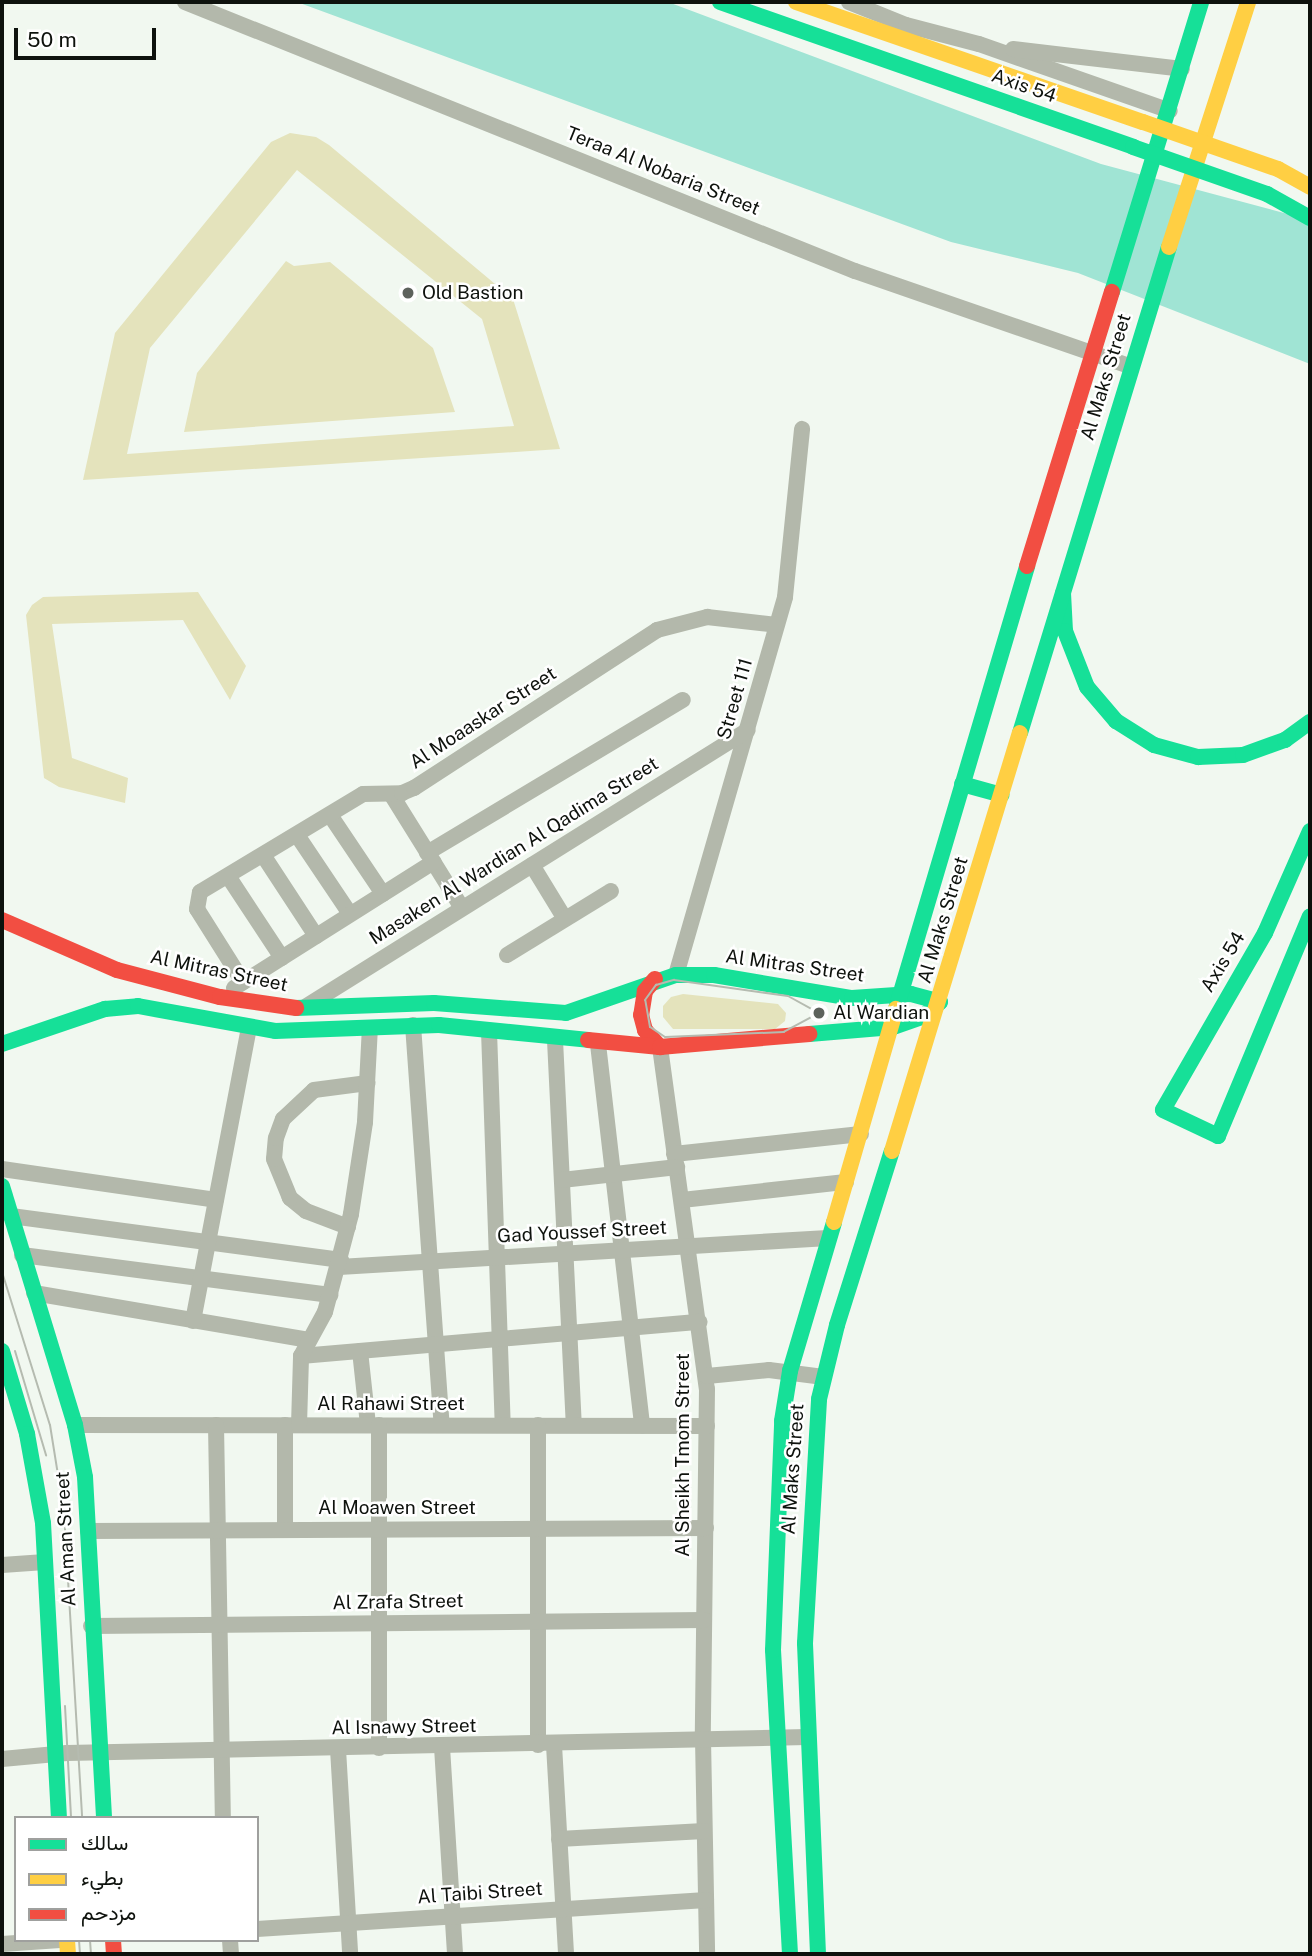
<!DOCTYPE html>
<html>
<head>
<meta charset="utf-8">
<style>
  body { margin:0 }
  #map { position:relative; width:1312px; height:1956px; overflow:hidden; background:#f1f8f0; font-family:"Public Sans",Vazirmatn,sans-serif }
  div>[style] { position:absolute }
  .green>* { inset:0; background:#e4e3bc }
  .water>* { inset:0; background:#a0e4d4 }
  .street>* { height:16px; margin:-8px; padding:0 8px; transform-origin:8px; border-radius:8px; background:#b3b8ab }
  .fast>* { height:16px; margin:-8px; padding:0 8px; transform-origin:8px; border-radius:8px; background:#16e098 }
  .slow>* { height:16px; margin:-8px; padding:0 8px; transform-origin:8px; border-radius:8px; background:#ffcf43 }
  .jam>* { height:16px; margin:-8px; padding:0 8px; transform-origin:8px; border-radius:8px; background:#f24e42 }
  .tram>* { height:2px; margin:-1px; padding:0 1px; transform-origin:1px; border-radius:1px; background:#b5bbb0 }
  .fast-bridge>* { height:16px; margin:-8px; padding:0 8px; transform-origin:8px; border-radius:8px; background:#16e098 }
  .slow-bridge>* { height:16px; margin:-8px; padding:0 8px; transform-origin:8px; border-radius:8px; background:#ffcf43 }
  .dots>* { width:19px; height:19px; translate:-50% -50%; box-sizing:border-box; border:4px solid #fff; border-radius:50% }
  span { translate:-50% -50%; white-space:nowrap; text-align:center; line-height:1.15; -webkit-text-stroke:5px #fff; paint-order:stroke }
  .street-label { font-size:19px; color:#0e120d }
  .poi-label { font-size:19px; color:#0e120d }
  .left { translate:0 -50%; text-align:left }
  .frame { position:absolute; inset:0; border:4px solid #0e120d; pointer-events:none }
  .legend { position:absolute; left:14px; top:1816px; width:245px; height:126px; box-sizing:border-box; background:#fff; border:2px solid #9fa09e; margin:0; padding:9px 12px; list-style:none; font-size:21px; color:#0e120d }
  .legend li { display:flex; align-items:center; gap:14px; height:35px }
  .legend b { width:35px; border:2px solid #9fa09e }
  .scale { position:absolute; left:14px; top:28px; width:142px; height:32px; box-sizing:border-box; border:4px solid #0e120d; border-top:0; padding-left:9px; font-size:21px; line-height:24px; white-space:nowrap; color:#0e120d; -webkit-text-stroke:5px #fff; paint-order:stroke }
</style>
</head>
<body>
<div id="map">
  <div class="green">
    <i style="clip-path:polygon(evenodd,290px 133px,316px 137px,329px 145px,513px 299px,560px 449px,83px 480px,115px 333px,271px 142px,290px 133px,297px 170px,482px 319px,514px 426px,127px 454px,150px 348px,297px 170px)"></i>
    <i style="clip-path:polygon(286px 261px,294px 266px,330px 262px,433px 348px,455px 412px,184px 432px,197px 373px)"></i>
    <i style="clip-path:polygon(198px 592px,246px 666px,230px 700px,183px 620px,52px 624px,72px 758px,128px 778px,125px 803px,59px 787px,44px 778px,26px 615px,32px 605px,43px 597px)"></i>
    <i style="clip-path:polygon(683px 994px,778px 1004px,786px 1013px,785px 1021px,775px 1029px,673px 1029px,663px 1017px,663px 1006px,671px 997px)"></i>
  </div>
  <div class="water">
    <i style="clip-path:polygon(297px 2px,668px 2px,1101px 164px,1310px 220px,1310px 364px,1078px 273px,951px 242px)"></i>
  </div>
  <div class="street">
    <i style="left:185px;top:2px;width:722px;rotate:21.88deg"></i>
    <i style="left:855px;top:271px;width:291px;rotate:19.1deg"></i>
    <i style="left:849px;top:2px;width:61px;rotate:22deg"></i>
    <i style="left:906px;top:25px;width:75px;rotate:14.6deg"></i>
    <i style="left:979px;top:44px;width:202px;rotate:19.3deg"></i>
    <i style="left:1013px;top:49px;width:170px;rotate:6.7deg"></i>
    <i style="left:391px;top:794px;width:134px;rotate:58.1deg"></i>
    <i style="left:330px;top:815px;width:95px;rotate:56.1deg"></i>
    <i style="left:297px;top:835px;width:95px;rotate:56.1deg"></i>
    <i style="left:427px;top:853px;width:298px;rotate:-30.9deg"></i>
    <i style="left:263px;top:855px;width:97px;rotate:56.8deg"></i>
    <i style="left:532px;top:865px;width:63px;rotate:58.6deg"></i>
    <i style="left:228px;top:876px;width:98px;rotate:56.6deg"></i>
    <i style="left:507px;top:955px;width:122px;rotate:-31.6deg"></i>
    <i style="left:676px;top:975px;width:393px;rotate:-73.9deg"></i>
    <i style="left:785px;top:597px;width:169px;rotate:-84.2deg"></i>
    <i style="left:243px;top:982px;width:86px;rotate:-122.2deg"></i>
    <i style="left:197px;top:909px;width:17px;rotate:-80deg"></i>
    <i style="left:200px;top:892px;width:190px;rotate:-31deg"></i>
    <i style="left:363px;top:794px;width:39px;rotate:-1deg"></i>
    <i style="left:402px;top:793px;width:13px;rotate:-23deg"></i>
    <i style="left:414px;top:788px;width:290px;rotate:-33deg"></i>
    <i style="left:657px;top:630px;width:52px;rotate:-14.6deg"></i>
    <i style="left:707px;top:617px;width:70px;rotate:6.5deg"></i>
    <i style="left:234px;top:988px;width:236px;rotate:-32.3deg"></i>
    <i style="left:305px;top:1007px;width:522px;rotate:-32.02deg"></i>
    <i style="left:413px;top:1025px;width:401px;rotate:85.9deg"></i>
    <i style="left:489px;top:1031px;width:394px;rotate:88deg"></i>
    <i style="left:555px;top:1040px;width:385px;rotate:87.2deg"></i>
    <i style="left:598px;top:1044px;width:384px;rotate:83.4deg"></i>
    <i style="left:660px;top:1047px;width:345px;rotate:82.2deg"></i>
    <i style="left:707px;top:1389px;width:350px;rotate:90.7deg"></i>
    <i style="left:703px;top:1739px;width:215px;rotate:88.9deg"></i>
    <i style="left:674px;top:1154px;width:188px;rotate:-6.1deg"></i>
    <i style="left:2px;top:1169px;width:216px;rotate:8.2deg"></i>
    <i style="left:562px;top:1180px;width:116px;rotate:-6.4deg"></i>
    <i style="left:682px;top:1200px;width:165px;rotate:-6.3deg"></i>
    <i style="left:11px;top:1216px;width:333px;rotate:7.6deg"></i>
    <i style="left:348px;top:1227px;width:45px;rotate:-159.1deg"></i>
    <i style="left:306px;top:1211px;width:21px;rotate:-141deg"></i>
    <i style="left:290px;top:1198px;width:42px;rotate:-112.3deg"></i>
    <i style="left:274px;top:1159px;width:21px;rotate:-85deg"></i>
    <i style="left:276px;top:1138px;width:20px;rotate:-70deg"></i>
    <i style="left:283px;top:1119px;width:42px;rotate:-43.1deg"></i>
    <i style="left:314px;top:1090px;width:54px;rotate:-7.4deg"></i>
    <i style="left:22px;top:1255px;width:311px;rotate:7.4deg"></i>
    <i style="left:339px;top:1267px;width:490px;rotate:-3.4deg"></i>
    <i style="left:34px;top:1293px;width:279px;rotate:9.7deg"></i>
    <i style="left:193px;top:1321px;width:299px;rotate:-79.2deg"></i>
    <i style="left:360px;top:1351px;width:74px;rotate:83.8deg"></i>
    <i style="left:301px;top:1356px;width:400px;rotate:-4.9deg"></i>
    <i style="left:707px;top:1376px;width:62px;rotate:-5.5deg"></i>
    <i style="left:769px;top:1370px;width:55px;rotate:7.3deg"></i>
    <i style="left:75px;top:1425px;width:632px;rotate:0.09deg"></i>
    <i style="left:216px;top:1425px;width:393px;rotate:89deg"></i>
    <i style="left:285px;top:1425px;width:105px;rotate:90deg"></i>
    <i style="left:299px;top:1425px;width:69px;rotate:-88.3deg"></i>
    <i style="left:301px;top:1356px;width:50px;rotate:-61.4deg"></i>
    <i style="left:325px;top:1312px;width:101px;rotate:-75.1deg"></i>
    <i style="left:351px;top:1214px;width:93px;rotate:-81.3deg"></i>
    <i style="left:365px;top:1122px;width:94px;rotate:-87deg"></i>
    <i style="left:379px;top:1425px;width:323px;rotate:90deg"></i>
    <i style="left:538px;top:1425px;width:320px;rotate:90deg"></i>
    <i style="left:88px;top:1531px;width:618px;rotate:-0.28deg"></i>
    <i style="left:2px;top:1565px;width:43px;rotate:-4deg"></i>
    <i style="left:91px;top:1626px;width:613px;rotate:-0.56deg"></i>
    <i style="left:554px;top:1745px;width:209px;rotate:86.7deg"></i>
    <i style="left:442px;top:1747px;width:207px;rotate:86.4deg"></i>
    <i style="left:338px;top:1749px;width:205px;rotate:86.6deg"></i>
    <i style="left:2px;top:1759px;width:65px;rotate:-5.3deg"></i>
    <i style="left:67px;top:1753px;width:740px;rotate:-1.24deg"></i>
    <i style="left:559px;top:1839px;width:145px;rotate:-3.2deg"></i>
    <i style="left:257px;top:1929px;width:450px;rotate:-3.7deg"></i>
    <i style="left:230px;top:1940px;width:14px;rotate:86deg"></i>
    <i style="left:2px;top:1944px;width:58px;rotate:-3.9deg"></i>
  </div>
  <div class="fast">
    <i style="left:720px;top:2px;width:438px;rotate:19.3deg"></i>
    <i style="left:1112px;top:292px;width:303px;rotate:-72.9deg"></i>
    <i style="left:1063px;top:593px;width:38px;rotate:87deg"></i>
    <i style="left:1065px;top:631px;width:60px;rotate:68.6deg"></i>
    <i style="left:1087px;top:687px;width:45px;rotate:49.5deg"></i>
    <i style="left:1116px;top:721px;width:45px;rotate:32.3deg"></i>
    <i style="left:1154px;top:745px;width:46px;rotate:15.3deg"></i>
    <i style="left:1198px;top:757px;width:45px;rotate:-2.5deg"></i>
    <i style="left:1243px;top:755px;width:45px;rotate:-19.7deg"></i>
    <i style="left:1285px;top:740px;width:31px;rotate:-36deg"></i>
    <i style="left:1020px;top:733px;width:508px;rotate:-72.96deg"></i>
    <i style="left:962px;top:784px;width:41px;rotate:15.4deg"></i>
    <i style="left:1310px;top:831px;width:111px;rotate:113.8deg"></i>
    <i style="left:1265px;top:933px;width:204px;rotate:120deg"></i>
    <i style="left:1163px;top:1110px;width:61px;rotate:25.3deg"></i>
    <i style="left:1218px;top:1136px;width:238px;rotate:-67.3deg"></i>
    <i style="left:296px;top:1008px;width:138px;rotate:-2.1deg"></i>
    <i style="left:434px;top:1003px;width:132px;rotate:4.3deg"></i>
    <i style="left:566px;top:1013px;width:116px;rotate:-19.1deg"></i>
    <i style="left:676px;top:975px;width:38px"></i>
    <i style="left:714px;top:975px;width:140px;rotate:9.5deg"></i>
    <i style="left:852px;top:998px;width:59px;rotate:-3.9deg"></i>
    <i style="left:911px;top:994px;width:30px;rotate:15deg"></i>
    <i style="left:940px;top:1002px;width:23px;rotate:140deg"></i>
    <i style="left:922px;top:1017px;width:31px;rotate:161deg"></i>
    <i style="left:893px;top:1027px;width:84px;rotate:175.2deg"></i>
    <i style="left:896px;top:1009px;width:462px;rotate:-73.5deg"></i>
    <i style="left:2px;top:1044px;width:109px;rotate:-18.8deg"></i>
    <i style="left:105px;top:1009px;width:33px;rotate:-5deg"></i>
    <i style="left:138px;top:1006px;width:139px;rotate:10.3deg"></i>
    <i style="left:275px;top:1031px;width:164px;rotate:-2.1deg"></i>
    <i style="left:439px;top:1025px;width:150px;rotate:5.7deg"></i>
    <i style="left:2px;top:1186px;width:250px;rotate:73deg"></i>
    <i style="left:75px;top:1425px;width:53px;rotate:79.1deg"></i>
    <i style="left:85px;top:1477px;width:342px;rotate:86.8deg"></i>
    <i style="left:2px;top:1351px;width:87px;rotate:73.2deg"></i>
    <i style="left:27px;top:1434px;width:90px;rotate:79.8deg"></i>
    <i style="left:43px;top:1523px;width:295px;rotate:86.9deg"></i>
    <i style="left:790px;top:1954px;width:304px;rotate:-93.2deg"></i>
    <i style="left:773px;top:1650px;width:229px;rotate:-87.7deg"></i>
    <i style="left:782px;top:1421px;width:51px;rotate:-80.9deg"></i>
    <i style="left:790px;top:1371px;width:155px;rotate:-73.5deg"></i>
    <i style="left:818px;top:1954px;width:311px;rotate:-92.4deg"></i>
    <i style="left:805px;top:1643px;width:244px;rotate:-86.7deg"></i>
    <i style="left:819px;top:1399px;width:76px;rotate:-76.3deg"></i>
    <i style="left:837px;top:1325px;width:182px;rotate:-72.5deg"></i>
  </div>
  <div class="slow">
    <i style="left:796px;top:2px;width:367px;rotate:19.1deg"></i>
    <i style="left:1169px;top:247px;width:257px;rotate:-72.1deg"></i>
    <i style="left:892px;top:1151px;width:437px;rotate:-73deg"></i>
    <i style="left:834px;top:1222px;width:222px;rotate:-73.8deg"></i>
    <i style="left:67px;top:1940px;width:14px;rotate:86deg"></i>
  </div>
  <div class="jam">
    <i style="left:1027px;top:566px;width:287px;rotate:-72.8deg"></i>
    <i style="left:2px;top:920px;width:125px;rotate:23.5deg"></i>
    <i style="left:117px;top:970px;width:106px;rotate:14.7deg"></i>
    <i style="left:220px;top:997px;width:77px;rotate:8.2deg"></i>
    <i style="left:655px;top:979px;width:16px;rotate:130deg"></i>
    <i style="left:645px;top:991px;width:24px;rotate:99deg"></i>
    <i style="left:641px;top:1015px;width:16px;rotate:75deg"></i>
    <i style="left:645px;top:1030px;width:23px;rotate:49deg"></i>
    <i style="left:588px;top:1040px;width:72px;rotate:5.6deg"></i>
    <i style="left:660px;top:1047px;width:150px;rotate:-5deg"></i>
    <i style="left:113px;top:1940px;width:14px;rotate:86deg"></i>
  </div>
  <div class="tram">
    <i style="left:674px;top:980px;width:115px;rotate:8deg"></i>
    <i style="left:788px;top:996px;width:35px;rotate:29deg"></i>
    <i style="left:819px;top:1013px;width:40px;rotate:152deg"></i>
    <i style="left:784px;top:1032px;width:119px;rotate:177.6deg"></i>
    <i style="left:665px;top:1037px;width:18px;rotate:-146deg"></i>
    <i style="left:650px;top:1027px;width:27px;rotate:-100deg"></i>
    <i style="left:645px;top:1000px;width:19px;rotate:-54deg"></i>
    <i style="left:656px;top:985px;width:19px;rotate:-16deg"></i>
    <i style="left:2px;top:1272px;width:160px;rotate:72.6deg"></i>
    <i style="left:50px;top:1425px;width:88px;rotate:80.9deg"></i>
    <i style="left:64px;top:1512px;width:307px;rotate:86.6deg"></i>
    <i style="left:15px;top:1351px;width:109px;rotate:73.4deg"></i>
    <i style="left:65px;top:1706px;width:112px;rotate:86.9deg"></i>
    <i style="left:79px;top:1940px;width:14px;rotate:86deg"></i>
    <i style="left:90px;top:1940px;width:14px;rotate:86deg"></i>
  </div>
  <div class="fast-bridge">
    <i style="left:1133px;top:147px;width:142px;rotate:19.3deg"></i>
    <i style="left:1267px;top:194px;width:49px;rotate:29.2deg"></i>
  </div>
  <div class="slow-bridge">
    <i style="left:1143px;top:122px;width:143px;rotate:19.2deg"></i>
    <i style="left:1278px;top:169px;width:37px;rotate:29deg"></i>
  </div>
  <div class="dots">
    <i style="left:408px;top:293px;background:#5d625c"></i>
    <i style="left:819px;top:1013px;background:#5d625c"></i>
  </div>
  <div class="street-label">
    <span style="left:1024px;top:86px;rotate:19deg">Axis 54</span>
    <span style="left:663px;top:171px;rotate:22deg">Teraa Al Nobaria Street</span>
    <span style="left:1106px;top:377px;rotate:-73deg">Al Maks Street</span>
    <span style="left:735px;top:699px;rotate:-74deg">Street 111</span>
    <span style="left:483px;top:718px;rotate:-33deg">Al Moaaskar Street</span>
    <span style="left:514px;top:851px;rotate:-32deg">Masaken Al Wardian Al Qadima Street</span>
    <span style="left:943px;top:920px;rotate:-73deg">Al Maks Street</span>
    <span style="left:1223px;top:962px;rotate:-59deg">Axis 54</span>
    <span style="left:795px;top:966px;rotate:8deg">Al Mitras Street</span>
    <span style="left:219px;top:971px;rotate:12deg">Al Mitras Street</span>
    <span style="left:582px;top:1232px;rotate:-3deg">Gad Youssef Street</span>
    <span style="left:391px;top:1404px">Al Rahawi Street</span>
    <span style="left:683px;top:1455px;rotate:-90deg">Al Sheikh Tmom Street</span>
    <span style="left:793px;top:1469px;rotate:-86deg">Al Maks Street</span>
    <span style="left:397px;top:1508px">Al Moawen Street</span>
    <span style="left:66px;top:1539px;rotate:-93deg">Al Aman Street</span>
    <span style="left:398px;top:1602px;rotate:-1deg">Al Zrafa Street</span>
    <span style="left:404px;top:1727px;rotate:-1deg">Al Isnawy Street</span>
    <span style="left:480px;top:1893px;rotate:-4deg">Al Taibi Street</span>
  </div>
  <div class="poi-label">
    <span class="left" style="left:422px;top:293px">Old Bastion</span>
    <span class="left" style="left:833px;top:1013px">Al Wardian</span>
  </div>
  <div class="frame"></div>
  <ul class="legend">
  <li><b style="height:9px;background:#16e098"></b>سالك</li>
  <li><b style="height:9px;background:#ffcf43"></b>بطيء</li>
  <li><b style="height:9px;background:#f24e42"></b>مزدحم</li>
  </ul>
  <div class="scale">50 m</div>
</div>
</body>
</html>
